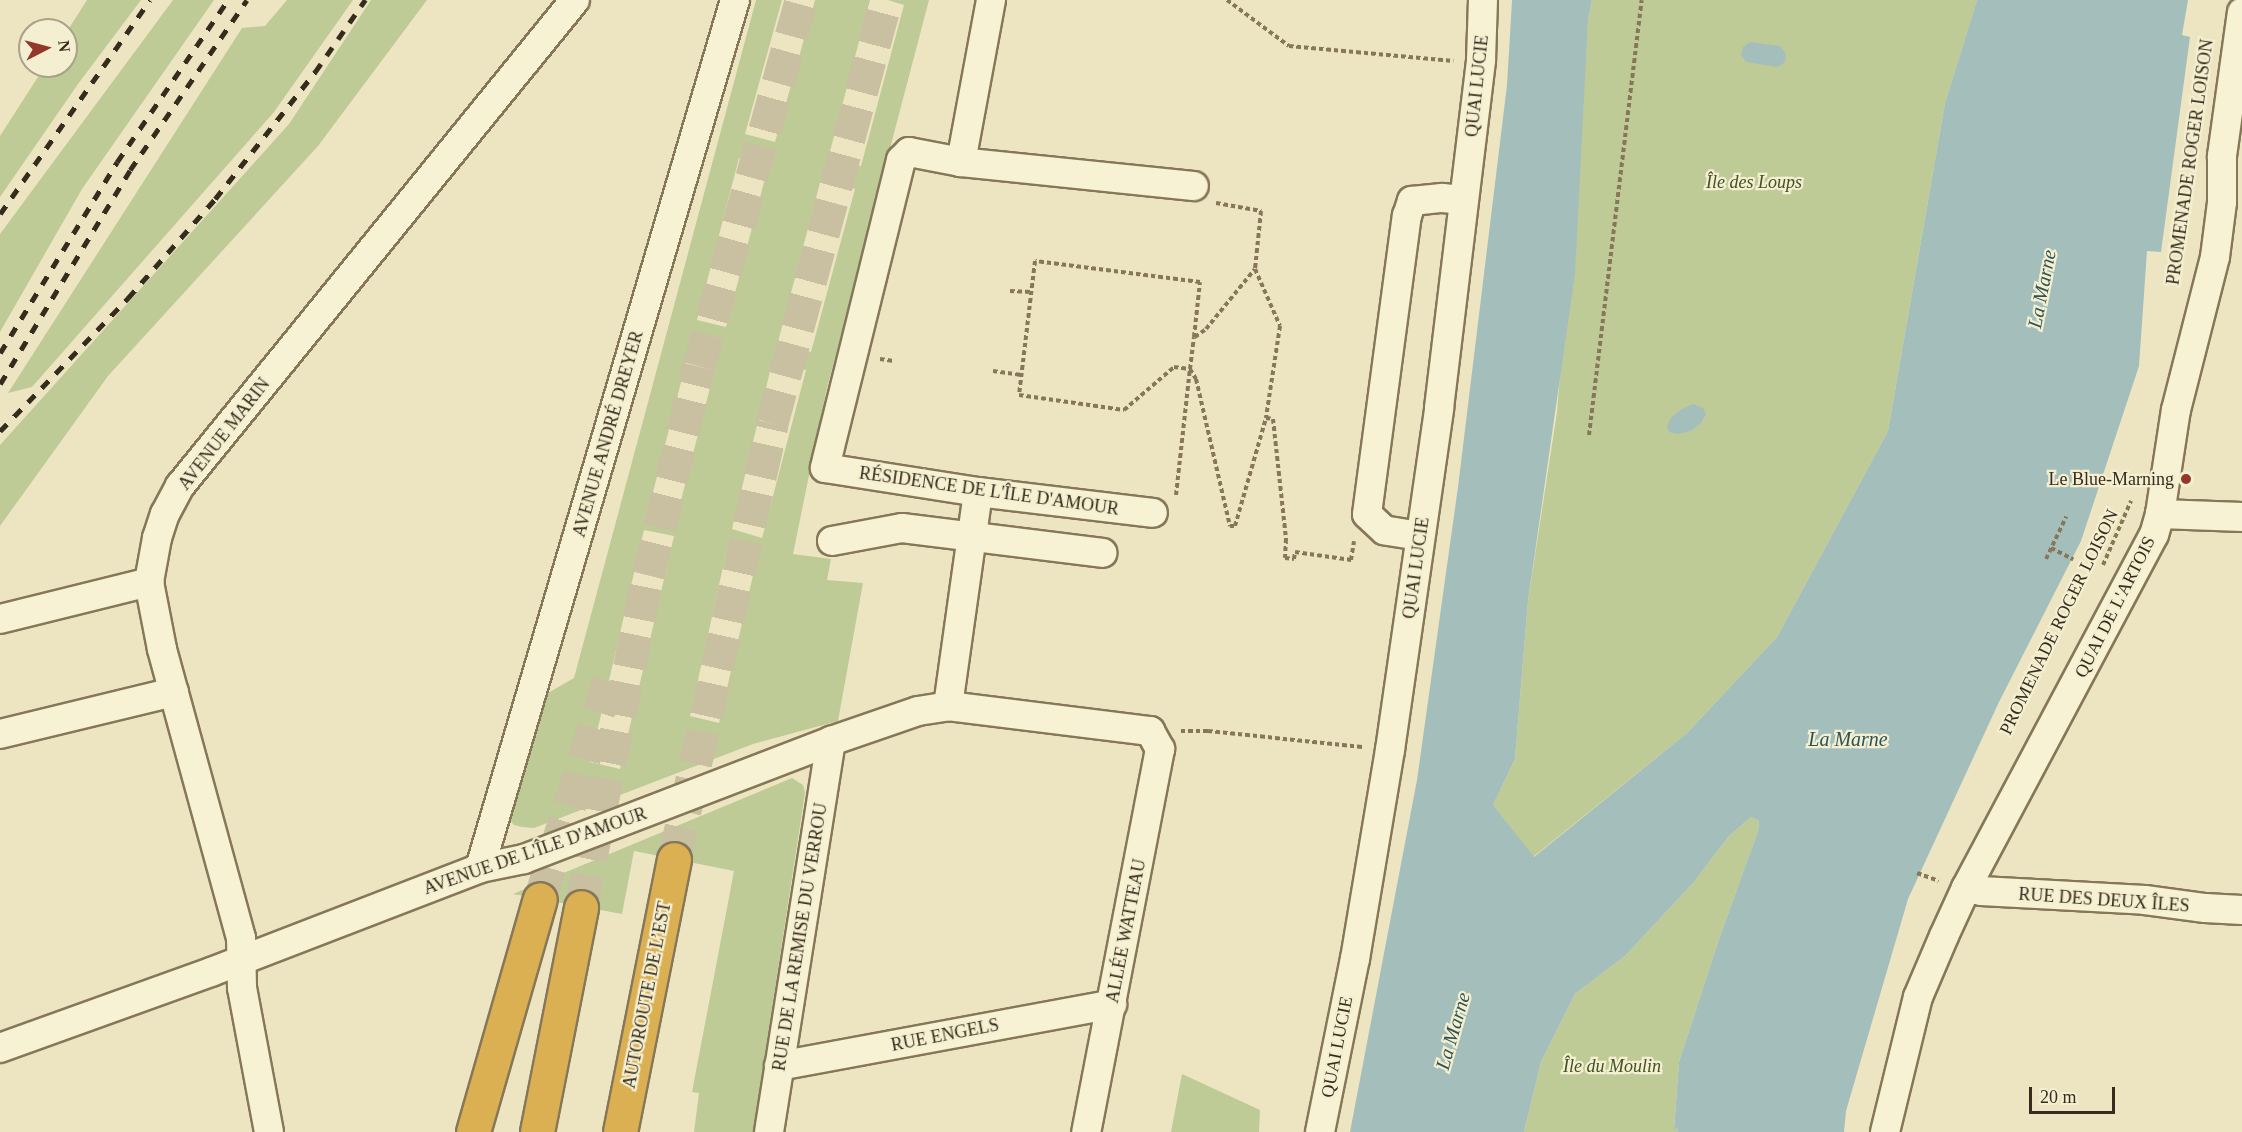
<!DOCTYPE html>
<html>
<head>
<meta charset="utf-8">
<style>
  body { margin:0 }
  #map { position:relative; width:2242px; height:1132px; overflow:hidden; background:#ede5c1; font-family:Georgia,serif }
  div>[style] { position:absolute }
  .green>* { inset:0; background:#becb96 }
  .water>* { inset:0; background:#a4bfbb }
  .highway-tunnel>* { height:33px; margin-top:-16.5px; transform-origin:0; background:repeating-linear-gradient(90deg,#c8c0a0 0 33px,transparent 0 49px) }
  .path>* { height:4px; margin-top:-2px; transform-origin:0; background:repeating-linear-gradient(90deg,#867759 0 4.5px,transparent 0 7.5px) }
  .roads { filter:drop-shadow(2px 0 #867759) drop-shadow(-2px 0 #867759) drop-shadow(0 2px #867759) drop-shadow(0 -2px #867759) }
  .minor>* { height:28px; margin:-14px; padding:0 14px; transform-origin:14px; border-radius:14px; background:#f8f2d4 }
  .highway>* { height:33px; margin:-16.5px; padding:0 16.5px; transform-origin:16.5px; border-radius:16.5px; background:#dbb053 }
  .rail>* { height:4.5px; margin-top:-2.25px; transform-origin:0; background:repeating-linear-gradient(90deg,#362c1d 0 10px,transparent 0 20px) }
  .dots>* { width:16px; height:16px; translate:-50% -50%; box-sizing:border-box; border:3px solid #f5efd1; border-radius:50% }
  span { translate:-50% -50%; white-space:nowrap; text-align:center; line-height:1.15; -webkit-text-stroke:4.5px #f5efd1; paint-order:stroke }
  .street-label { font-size:18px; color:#362c1d }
  .park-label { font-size:18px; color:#415224; font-style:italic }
  .poi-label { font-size:18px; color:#362c1d }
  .right { translate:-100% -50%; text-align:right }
  .water-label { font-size:20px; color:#2d5356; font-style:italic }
  .north { position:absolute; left:18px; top:18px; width:60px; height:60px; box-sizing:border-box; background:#f5efd1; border:2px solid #a9a189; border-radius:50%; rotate:84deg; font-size:16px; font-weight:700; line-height:24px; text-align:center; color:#362c1d }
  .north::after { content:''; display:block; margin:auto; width:21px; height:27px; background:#94372a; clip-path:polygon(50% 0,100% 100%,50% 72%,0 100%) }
  .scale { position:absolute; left:2029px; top:1087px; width:86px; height:27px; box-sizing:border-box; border:3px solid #362c1d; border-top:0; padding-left:8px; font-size:18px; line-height:21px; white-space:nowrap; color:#362c1d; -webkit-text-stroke:4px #f5efd1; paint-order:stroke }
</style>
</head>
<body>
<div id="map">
  <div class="green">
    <i style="clip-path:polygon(87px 0,141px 0,78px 84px,0 197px,0 136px,45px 66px,66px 66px,66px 33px)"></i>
    <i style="clip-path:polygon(173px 0,214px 0,82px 189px,0 332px,0 234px)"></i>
    <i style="clip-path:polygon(287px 0,353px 0,274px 112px,32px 387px,8px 393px,242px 28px,265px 26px)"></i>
    <i style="clip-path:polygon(371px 0,427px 0,318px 146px,108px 376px,0 526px,0 445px,289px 124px)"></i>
    <i style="clip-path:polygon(evenodd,756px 0,782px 0,745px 134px,775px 142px,815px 0,870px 0,828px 159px,861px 166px,904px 5px,888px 0,929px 0,826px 392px,793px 554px,831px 559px,827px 580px,863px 583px,838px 721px,753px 744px,534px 828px,522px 827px,514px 825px,509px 819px,548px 693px,574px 678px,756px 0,739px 158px,768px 167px,726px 327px,697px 320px,739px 158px,756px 0,821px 179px,855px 189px,811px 352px,778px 342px,821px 179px,756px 0,691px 343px,720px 349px,678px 512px,650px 504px,691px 343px,756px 0,772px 363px,806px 370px,762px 538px,732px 529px,772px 363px,756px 0,644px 530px,674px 536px,620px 769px,590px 762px,644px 530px,756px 0,727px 549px,757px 558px,719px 723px,690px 716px,727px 549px)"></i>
    <i style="clip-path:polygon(1592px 0,1977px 0,1945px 103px,1888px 431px,1777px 637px,1687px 733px,1533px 857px,1493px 805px,1515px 759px,1528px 601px,1557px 412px,1588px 21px)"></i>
    <i style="clip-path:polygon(792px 778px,803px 785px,805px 793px,753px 1132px,694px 1132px,699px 1093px,692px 1092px,734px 871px,634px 851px,622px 914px,513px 894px)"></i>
    <i style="clip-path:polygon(1751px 817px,1759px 821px,1758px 831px,1719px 939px,1679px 1062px,1674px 1128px,1678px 1128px,1677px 1132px,1524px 1132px,1541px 1062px,1575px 994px,1625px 956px,1693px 883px,1729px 836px)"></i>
    <i style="clip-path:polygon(1182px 1074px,1260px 1110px,1259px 1132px,1171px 1132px)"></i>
  </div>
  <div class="water">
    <i style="clip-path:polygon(1512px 0,1592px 0,1588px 21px,1575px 274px,1528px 601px,1515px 759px,1493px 805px,1534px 857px,1687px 733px,1777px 637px,1888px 431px,1945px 103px,1977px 0,2188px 0,2182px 35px,2190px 37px,2161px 252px,2147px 251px,2139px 366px,2081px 541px,1999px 702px,1908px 899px,1846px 1111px,1844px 1132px,1677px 1132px,1678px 1128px,1674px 1129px,1679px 1062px,1719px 939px,1758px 831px,1759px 821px,1751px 817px,1729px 836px,1693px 883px,1625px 956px,1575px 994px,1541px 1062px,1524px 1132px,1350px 1132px,1417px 780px,1458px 487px,1507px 85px)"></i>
    <i style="clip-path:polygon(1750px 42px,1780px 46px,1786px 54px,1785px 62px,1778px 67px,1746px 62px,1741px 55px,1743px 47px)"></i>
    <i style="clip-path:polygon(1693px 404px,1703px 408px,1706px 414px,1701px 423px,1691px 431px,1677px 434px,1669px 432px,1667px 427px,1671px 418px,1680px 410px)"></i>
  </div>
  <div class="highway-tunnel">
    <i style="left:674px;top:859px;width:447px;rotate:-77.3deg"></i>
    <i style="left:772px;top:423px;width:438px;rotate:-74.9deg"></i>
    <i style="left:540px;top:899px;width:238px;rotate:-72.6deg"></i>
    <i style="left:581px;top:907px;width:339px;rotate:-78.6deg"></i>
    <i style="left:648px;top:575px;width:215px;rotate:-76.3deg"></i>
    <i style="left:699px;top:366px;width:380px;rotate:-74.4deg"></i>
  </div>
  <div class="path">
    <i style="left:1227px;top:0;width:77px;rotate:36.6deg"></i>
    <i style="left:1289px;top:46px;width:165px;rotate:5.2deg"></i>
    <i style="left:1216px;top:203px;width:46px;rotate:10.1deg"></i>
    <i style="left:1261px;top:211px;width:58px;rotate:95.9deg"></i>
    <i style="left:1010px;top:291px;width:21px;rotate:3deg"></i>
    <i style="left:1195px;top:337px;width:14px;rotate:-36deg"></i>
    <i style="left:1206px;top:329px;width:77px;rotate:-50.8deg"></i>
    <i style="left:1255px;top:269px;width:62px;rotate:66.3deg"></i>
    <i style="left:1280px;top:326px;width:93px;rotate:98.7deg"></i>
    <i style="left:880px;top:359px;width:14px;rotate:8deg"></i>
    <i style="left:993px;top:371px;width:29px;rotate:8deg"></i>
    <i style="left:1589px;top:435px;width:438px;rotate:-83.1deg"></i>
    <i style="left:1176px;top:495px;width:127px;rotate:-83.7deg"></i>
    <i style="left:1190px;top:369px;width:32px;rotate:-83deg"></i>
    <i style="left:1194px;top:337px;width:55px;rotate:-83.8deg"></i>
    <i style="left:1200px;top:282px;width:166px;rotate:-172.7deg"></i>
    <i style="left:1035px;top:261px;width:135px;rotate:96.8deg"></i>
    <i style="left:1019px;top:395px;width:106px;rotate:8.1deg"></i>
    <i style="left:1124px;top:410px;width:66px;rotate:-40.7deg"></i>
    <i style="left:1174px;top:367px;width:16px;rotate:7deg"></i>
    <i style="left:1190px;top:369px;width:12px;rotate:59deg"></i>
    <i style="left:1196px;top:379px;width:151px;rotate:77deg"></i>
    <i style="left:1230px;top:526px;width:5px"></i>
    <i style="left:1235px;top:526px;width:112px;rotate:-74deg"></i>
    <i style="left:1266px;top:418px;width:7px;rotate:8deg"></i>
    <i style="left:1273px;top:419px;width:121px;rotate:83.8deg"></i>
    <i style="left:1286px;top:539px;width:19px;rotate:93deg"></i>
    <i style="left:1285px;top:558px;width:9px;rotate:6deg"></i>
    <i style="left:1294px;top:559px;width:7px;rotate:-82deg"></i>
    <i style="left:1295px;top:552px;width:57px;rotate:8.1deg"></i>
    <i style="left:1351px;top:560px;width:19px;rotate:-81deg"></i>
    <i style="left:2051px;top:548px;width:25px;rotate:27deg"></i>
    <i style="left:2046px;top:559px;width:47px;rotate:-64.5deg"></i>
    <i style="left:2103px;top:565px;width:70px;rotate:-66.4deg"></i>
    <i style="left:1181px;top:731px;width:27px"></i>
    <i style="left:1208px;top:731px;width:155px;rotate:5.9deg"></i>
    <i style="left:1917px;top:873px;width:23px;rotate:20deg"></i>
  </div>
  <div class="roads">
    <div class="minor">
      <i style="left:991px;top:0;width:165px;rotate:100.5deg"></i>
      <i style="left:961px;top:162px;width:53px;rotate:-169.1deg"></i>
      <i style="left:909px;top:152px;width:11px;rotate:135deg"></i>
      <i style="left:901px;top:160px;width:317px;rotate:103.9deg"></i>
      <i style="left:825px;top:468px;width:155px;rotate:8.9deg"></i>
      <i style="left:978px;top:492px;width:176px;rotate:6.8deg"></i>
      <i style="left:961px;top:162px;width:234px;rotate:5.9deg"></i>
      <i style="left:2160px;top:514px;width:82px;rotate:2.1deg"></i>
      <i style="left:1420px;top:536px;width:36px;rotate:-171deg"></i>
      <i style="left:1384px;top:530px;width:23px;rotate:-137deg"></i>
      <i style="left:1367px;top:514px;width:301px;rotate:-82.4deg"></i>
      <i style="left:1407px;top:216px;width:16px;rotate:-72deg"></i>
      <i style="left:1412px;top:201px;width:30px;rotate:-6deg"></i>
      <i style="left:1442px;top:198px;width:22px;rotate:5deg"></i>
      <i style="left:832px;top:541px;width:71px;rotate:-10.5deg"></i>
      <i style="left:902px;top:528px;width:202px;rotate:7.1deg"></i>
      <i style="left:0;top:619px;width:154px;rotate:-13.9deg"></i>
      <i style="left:948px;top:706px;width:216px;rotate:-82deg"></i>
      <i style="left:0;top:734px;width:179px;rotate:-13.6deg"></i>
      <i style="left:480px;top:868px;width:905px;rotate:-73.63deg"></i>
      <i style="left:1966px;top:888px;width:15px;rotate:11deg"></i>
      <i style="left:1981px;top:891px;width:164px;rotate:3.1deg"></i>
      <i style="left:2145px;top:900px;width:61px;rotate:7.6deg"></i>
      <i style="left:2205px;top:908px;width:37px;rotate:3deg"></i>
      <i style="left:0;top:1048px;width:224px;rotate:-19.8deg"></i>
      <i style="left:211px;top:972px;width:288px;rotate:-21.1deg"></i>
      <i style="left:480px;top:868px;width:45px;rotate:-11.6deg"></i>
      <i style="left:524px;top:859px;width:329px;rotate:-21deg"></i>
      <i style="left:831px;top:741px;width:92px;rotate:-19deg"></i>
      <i style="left:918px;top:711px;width:30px;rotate:-9deg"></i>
      <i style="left:948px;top:706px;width:204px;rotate:7.1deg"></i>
      <i style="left:1150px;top:731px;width:21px;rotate:61deg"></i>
      <i style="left:1160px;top:749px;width:390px;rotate:100.9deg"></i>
      <i style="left:779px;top:1066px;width:339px;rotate:-10.5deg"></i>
      <i style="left:269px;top:1132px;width:147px;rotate:-100.6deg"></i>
      <i style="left:242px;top:988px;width:50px;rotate:-91.1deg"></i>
      <i style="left:241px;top:938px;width:300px;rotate:-105.3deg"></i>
      <i style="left:162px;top:649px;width:68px;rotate:-101deg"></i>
      <i style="left:149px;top:582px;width:45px;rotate:-79.7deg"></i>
      <i style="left:157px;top:538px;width:25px;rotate:-72deg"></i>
      <i style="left:165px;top:514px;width:32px;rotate:-62deg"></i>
      <i style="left:180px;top:486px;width:626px;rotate:-50.9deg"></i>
      <i style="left:769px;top:1132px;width:396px;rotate:-81deg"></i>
      <i style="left:1320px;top:1132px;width:177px;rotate:-78.6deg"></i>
      <i style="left:1355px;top:959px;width:212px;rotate:-80.5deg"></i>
      <i style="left:1390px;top:750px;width:345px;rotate:-81.8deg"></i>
      <i style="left:1439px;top:408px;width:351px;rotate:-83.1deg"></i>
      <i style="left:1481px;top:60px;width:60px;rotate:-88.1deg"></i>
      <i style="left:1885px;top:1132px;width:139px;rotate:-76.3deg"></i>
      <i style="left:1918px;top:997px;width:66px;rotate:-66.9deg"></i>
      <i style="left:1944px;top:936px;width:53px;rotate:-65.4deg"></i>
      <i style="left:1966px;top:888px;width:400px;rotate:-62deg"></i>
      <i style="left:2154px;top:535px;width:22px;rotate:-74deg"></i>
      <i style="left:2160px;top:514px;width:105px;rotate:-81.3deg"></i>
      <i style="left:2176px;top:410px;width:158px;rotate:-75.7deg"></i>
      <i style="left:2215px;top:257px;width:55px;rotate:-82.7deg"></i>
      <i style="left:2222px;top:202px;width:46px;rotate:-90deg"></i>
      <i style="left:2222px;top:156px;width:145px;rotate:-82.1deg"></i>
    </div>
    <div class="highway">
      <i style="left:473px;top:1132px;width:242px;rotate:-74deg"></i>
      <i style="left:537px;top:1132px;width:229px;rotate:-78.9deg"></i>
      <i style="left:620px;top:1132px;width:278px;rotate:-78.8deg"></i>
    </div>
  </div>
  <div class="rail">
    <i style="left:0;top:214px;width:261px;rotate:-55deg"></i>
    <i style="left:0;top:353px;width:224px;rotate:-58.5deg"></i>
    <i style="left:117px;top:162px;width:196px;rotate:-55.6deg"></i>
    <i style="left:0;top:384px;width:250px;rotate:-58.7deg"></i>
    <i style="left:130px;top:170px;width:206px;rotate:-55.5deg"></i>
    <i style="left:0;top:431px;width:185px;rotate:-46.1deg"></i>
    <i style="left:128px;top:298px;width:132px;rotate:-48.7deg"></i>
    <i style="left:215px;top:199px;width:162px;rotate:-51.8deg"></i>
    <i style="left:315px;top:72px;width:88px;rotate:-55.2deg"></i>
  </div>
  <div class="dots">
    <i style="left:2186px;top:479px;background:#94372a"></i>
  </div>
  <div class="street-label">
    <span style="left:1477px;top:86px;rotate:-84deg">QUAI LUCIE</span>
    <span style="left:2190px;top:162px;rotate:-82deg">PROMENADE ROGER LOISON</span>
    <span style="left:224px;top:434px;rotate:-52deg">AVENUE MARIN</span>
    <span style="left:608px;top:434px;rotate:-74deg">AVENUE ANDRÉ DREYER</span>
    <span style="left:989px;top:491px;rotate:8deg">RÉSIDENCE DE L'ÎLE D'AMOUR</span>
    <span style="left:1416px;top:568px;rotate:-82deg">QUAI LUCIE</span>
    <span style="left:2115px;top:607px;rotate:-63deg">QUAI DE L'ARTOIS</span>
    <span style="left:2059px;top:622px;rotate:-64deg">PROMENADE ROGER LOISON</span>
    <span style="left:535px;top:851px;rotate:-19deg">AVENUE DE L'ÎLE D'AMOUR</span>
    <span style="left:2104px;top:900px;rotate:4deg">RUE DES DEUX ÎLES</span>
    <span style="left:1126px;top:931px;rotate:-79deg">ALLÉE WATTEAU</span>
    <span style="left:800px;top:937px;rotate:-81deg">RUE DE LA REMISE DU VERROU</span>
    <span style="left:647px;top:995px;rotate:-79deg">AUTOROUTE DE L’EST</span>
    <span style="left:945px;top:1035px;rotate:-11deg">RUE ENGELS</span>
    <span style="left:1337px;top:1047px;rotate:-79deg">QUAI LUCIE</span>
  </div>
  <div class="park-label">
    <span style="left:1754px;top:182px">Île des Loups</span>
    <span style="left:1612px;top:1066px">Île du Moulin</span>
  </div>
  <div class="poi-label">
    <span class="right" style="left:2174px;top:479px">Le Blue-Marning</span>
  </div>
  <div class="water-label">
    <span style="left:2042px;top:289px;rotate:-79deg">La Marne</span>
    <span style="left:1848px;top:739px">La Marne</span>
    <span style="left:1453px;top:1031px;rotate:-74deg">La Marne</span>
  </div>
  <div class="north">N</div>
  <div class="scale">20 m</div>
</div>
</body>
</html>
